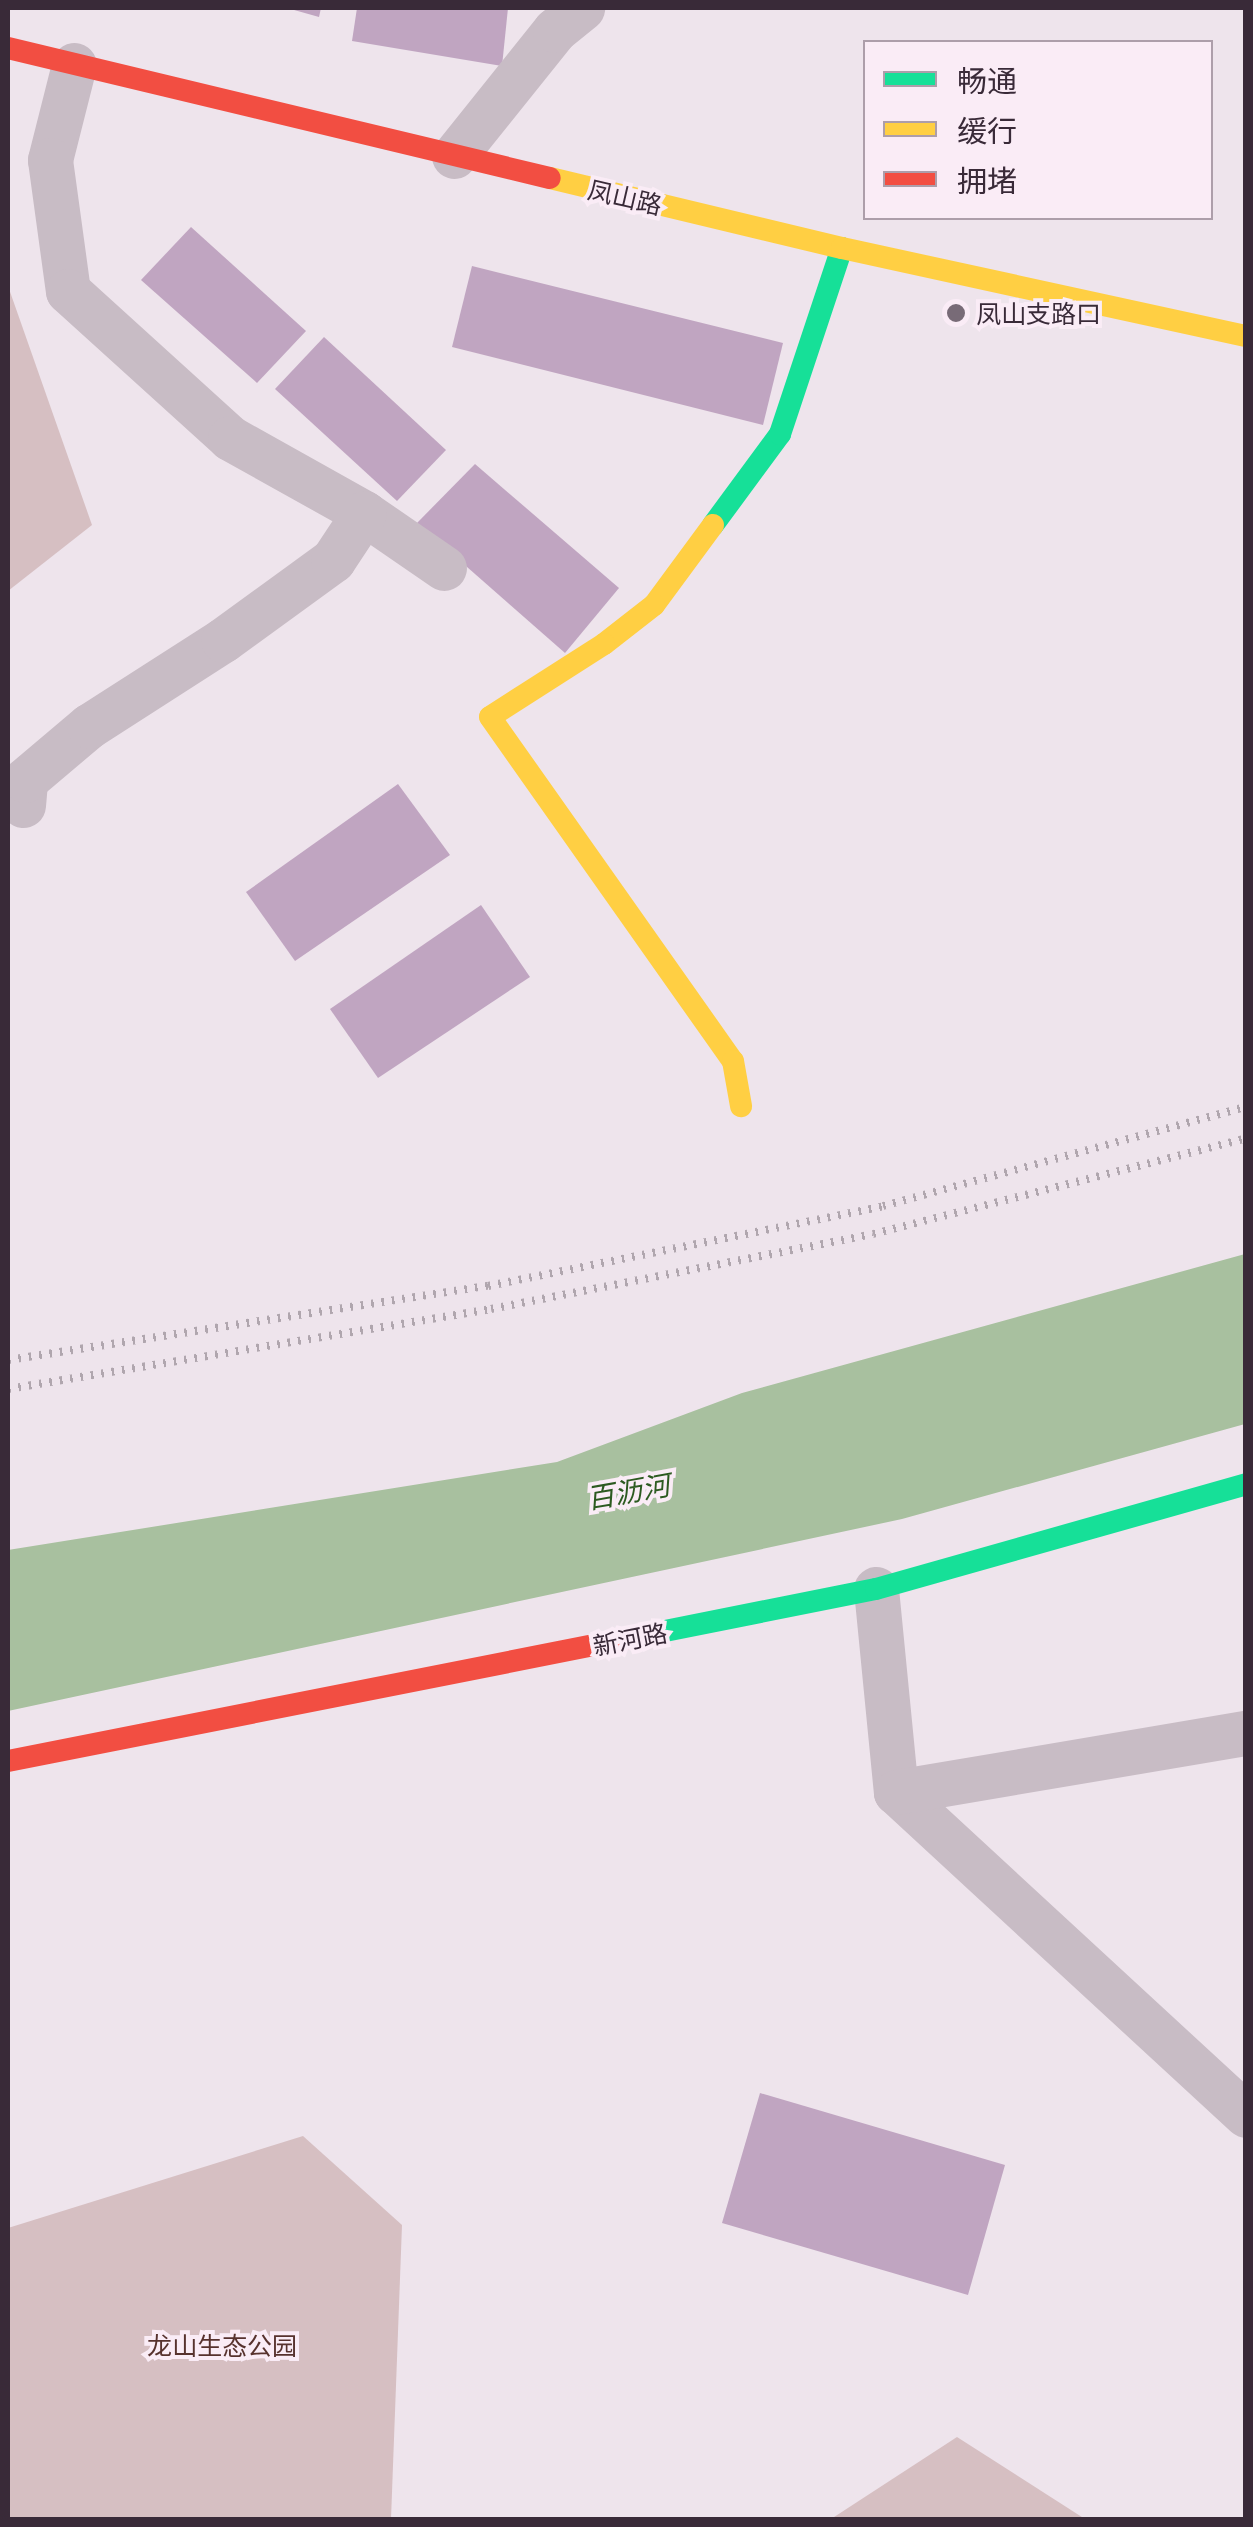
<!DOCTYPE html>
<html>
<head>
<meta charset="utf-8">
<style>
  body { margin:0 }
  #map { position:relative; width:1253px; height:2527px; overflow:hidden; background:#eee4ec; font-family:"Noto Sans","Noto Sans SC",sans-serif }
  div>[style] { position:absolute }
  .green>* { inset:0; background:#d6bfc2 }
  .water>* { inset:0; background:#a8c09f }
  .building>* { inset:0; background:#c0a5c1 }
  .street>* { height:45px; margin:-22.5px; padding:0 22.5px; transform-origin:22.5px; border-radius:22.5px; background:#c8bcc5 }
  .fast>* { height:22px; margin:-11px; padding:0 11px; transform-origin:11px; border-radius:11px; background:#16e098 }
  .slow>* { height:22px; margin:-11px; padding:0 11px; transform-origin:11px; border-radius:11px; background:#ffcf43 }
  .jam>* { height:22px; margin:-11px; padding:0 11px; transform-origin:11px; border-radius:11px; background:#f24e42 }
  .rail>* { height:8px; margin-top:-4px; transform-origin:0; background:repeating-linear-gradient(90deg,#b0a6ae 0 2.5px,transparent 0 10.5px) }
  .dots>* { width:28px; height:28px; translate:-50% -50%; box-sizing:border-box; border:5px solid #faecf6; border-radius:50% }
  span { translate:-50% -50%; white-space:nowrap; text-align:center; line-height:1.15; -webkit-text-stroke:8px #faecf6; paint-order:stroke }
  .street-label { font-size:25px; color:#392a38 }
  .poi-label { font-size:25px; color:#392a38 }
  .left { translate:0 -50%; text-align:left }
  .park-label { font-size:25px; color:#57322e }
  .water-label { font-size:28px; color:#2c5a20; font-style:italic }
  .frame { position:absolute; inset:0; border:10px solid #392a38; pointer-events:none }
  .legend { position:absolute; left:863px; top:40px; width:350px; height:180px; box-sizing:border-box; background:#faecf6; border:2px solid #ad9eaa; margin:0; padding:12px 18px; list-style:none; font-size:30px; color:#392a38 }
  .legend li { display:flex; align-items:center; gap:20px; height:50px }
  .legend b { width:50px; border:2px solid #ad9eaa }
</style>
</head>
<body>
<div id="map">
  <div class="green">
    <i style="clip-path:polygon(8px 286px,92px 525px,8px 591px)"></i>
    <i style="clip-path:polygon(303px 2136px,402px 2225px,391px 2519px,8px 2519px,8px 2228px)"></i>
    <i style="clip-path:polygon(957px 2437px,1085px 2519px,831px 2519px)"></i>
  </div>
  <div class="water">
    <i style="clip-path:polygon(1245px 1254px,1245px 1424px,902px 1519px,8px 1711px,8px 1550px,557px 1462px,742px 1393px)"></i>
  </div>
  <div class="building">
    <i style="clip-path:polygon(287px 8px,321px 8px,319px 17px)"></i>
    <i style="clip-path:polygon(357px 8px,508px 8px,502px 66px,352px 41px)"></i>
    <i style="clip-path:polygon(191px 227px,306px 331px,257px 383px,141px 280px)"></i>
    <i style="clip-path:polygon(472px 266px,783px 343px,763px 425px,452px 347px)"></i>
    <i style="clip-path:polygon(324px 337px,446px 450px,397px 501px,275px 389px)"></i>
    <i style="clip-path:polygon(475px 464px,619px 588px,565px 653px,417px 523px)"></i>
    <i style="clip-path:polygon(398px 784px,450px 855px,295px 961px,246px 892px)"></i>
    <i style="clip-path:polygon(481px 905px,530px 977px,378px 1078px,330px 1009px)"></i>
    <i style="clip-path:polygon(760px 2093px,1005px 2165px,968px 2295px,722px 2223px)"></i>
  </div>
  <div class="street">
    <i style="left:74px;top:65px;width:98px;rotate:104.2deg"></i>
    <i style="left:50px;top:160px;width:132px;rotate:82.2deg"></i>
    <i style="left:68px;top:291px;width:219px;rotate:42.2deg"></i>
    <i style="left:230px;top:438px;width:154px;rotate:29.2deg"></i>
    <i style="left:364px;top:513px;width:97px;rotate:34.5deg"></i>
    <i style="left:454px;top:156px;width:161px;rotate:-51.3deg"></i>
    <i style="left:555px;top:30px;width:35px;rotate:-39deg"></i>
    <i style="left:23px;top:805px;width:25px;rotate:-85deg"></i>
    <i style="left:25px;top:780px;width:84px;rotate:-40.2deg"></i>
    <i style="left:89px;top:726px;width:159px;rotate:-32.7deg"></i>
    <i style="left:223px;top:640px;width:136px;rotate:-36deg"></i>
    <i style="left:333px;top:560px;width:56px;rotate:-56.6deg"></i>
    <i style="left:876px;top:1589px;width:204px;rotate:84.4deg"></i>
    <i style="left:896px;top:1792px;width:476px;rotate:42.7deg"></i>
    <i style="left:896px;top:1792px;width:355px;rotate:-9.6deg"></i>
  </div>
  <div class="fast">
    <i style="left:713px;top:525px;width:113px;rotate:-53.6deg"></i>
    <i style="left:780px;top:434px;width:196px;rotate:-71.6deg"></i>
    <i style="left:650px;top:1634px;width:230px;rotate:-11.3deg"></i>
    <i style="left:876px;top:1589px;width:385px;rotate:-15.8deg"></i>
  </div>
  <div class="slow">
    <i style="left:550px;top:178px;width:300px;rotate:13.5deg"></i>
    <i style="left:842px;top:248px;width:413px;rotate:12.3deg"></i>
    <i style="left:713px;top:525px;width:99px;rotate:126.4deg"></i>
    <i style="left:654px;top:605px;width:63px;rotate:142deg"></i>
    <i style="left:604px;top:644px;width:135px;rotate:147.4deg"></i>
    <i style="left:490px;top:717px;width:421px;rotate:54.8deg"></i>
    <i style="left:733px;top:1061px;width:46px;rotate:79.9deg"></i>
  </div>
  <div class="jam">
    <i style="left:8px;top:48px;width:557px;rotate:13.49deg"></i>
    <i style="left:8px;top:1761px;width:654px;rotate:-11.19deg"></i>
  </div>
  <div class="rail">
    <i style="left:8px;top:1360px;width:486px;rotate:-8.8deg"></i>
    <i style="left:488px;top:1286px;width:403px;rotate:-11.4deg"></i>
    <i style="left:883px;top:1206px;width:376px;rotate:-15.3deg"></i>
    <i style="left:8px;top:1389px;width:490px;rotate:-9.4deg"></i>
    <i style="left:491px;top:1309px;width:389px;rotate:-11.1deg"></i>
    <i style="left:873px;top:1234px;width:385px;rotate:-14.4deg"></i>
  </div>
  <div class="dots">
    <i style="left:956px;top:313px;background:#786b77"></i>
  </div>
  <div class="street-label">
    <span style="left:625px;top:197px;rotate:13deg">凤山路</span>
    <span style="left:630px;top:1639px;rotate:-11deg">新河路</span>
  </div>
  <div class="poi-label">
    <span class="left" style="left:976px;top:313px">凤山支路口</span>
  </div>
  <div class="park-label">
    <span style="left:222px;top:2345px">龙山生态公园</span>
  </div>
  <div class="water-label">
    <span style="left:628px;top:1491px;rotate:-10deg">百沥河</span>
  </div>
  <div class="frame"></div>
  <ul class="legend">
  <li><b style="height:12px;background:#16e098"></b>畅通</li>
  <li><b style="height:12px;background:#ffcf43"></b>缓行</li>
  <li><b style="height:12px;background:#f24e42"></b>拥堵</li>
  </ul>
</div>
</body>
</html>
